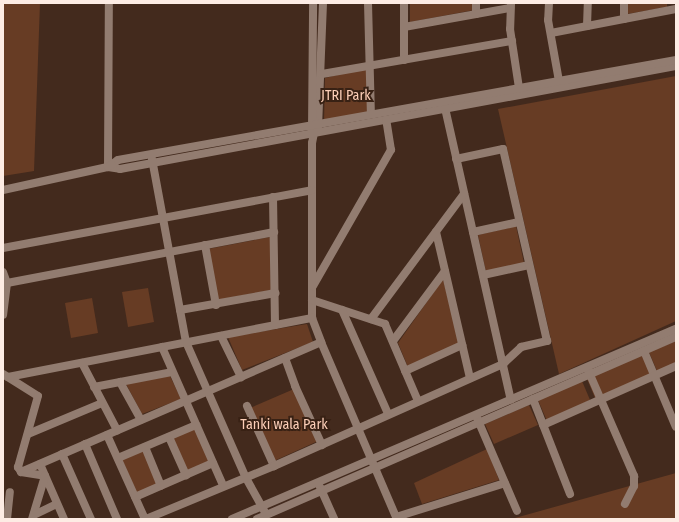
<!DOCTYPE html>
<html>
<head>
<meta charset="utf-8">
<style>
  body { margin:0 }
  #map { position:relative; width:679px; height:522px; overflow:hidden; background:#432a1d; font-family:"Fira Sans Condensed",sans-serif }
  div>[style] { position:absolute }
  .green>* { inset:0; background:#673c24 }
  .minor>* { height:8px; margin:-4px; padding:0 4px; transform-origin:4px; border-radius:4px; background:#927c70 }
  span { translate:-50% -50%; white-space:nowrap; text-align:center; line-height:1.15; -webkit-text-stroke:4px #382114; paint-order:stroke }
  .park-label { font-size:14px; color:#fcceb7 }
  .frame { position:absolute; inset:0; border:4px solid #fdece4; pointer-events:none }
</style>
</head>
<body>
<div id="map">
  <div class="green">
    <i style="clip-path:polygon(3px 3px,40px 3px,34px 171px,3px 176px)"></i>
    <i style="clip-path:polygon(410px 3px,474px 3px,474px 10px,410px 22px)"></i>
    <i style="clip-path:polygon(627px 3px,667px 3px,667px 7px,627px 14px)"></i>
    <i style="clip-path:polygon(366px 68px,368px 116px,324px 123px,325px 78px)"></i>
    <i style="clip-path:polygon(676px 76px,676px 321px,559px 374px,498px 109px)"></i>
    <i style="clip-path:polygon(516px 226px,524px 263px,486px 272px,478px 235px)"></i>
    <i style="clip-path:polygon(270px 237px,271px 290px,218px 300px,208px 249px)"></i>
    <i style="clip-path:polygon(443px 279px,459px 343px,408px 367px,398px 343px)"></i>
    <i style="clip-path:polygon(148px 288px,154px 322px,128px 327px,122px 292px)"></i>
    <i style="clip-path:polygon(92px 298px,98px 333px,71px 338px,65px 303px)"></i>
    <i style="clip-path:polygon(307px 324px,313px 342px,242px 370px,228px 337px)"></i>
    <i style="clip-path:polygon(676px 341px,676px 363px,657px 371px,649px 352px)"></i>
    <i style="clip-path:polygon(643px 355px,651px 374px,595px 398px,587px 379px)"></i>
    <i style="clip-path:polygon(170px 376px,181px 399px,142px 414px,126px 384px)"></i>
    <i style="clip-path:polygon(582px 381px,590px 400px,547px 421px,538px 400px)"></i>
    <i style="clip-path:polygon(294px 389px,318px 441px,274px 461px,250px 408px)"></i>
    <i style="clip-path:polygon(529px 405px,538px 425px,494px 444px,485px 424px)"></i>
    <i style="clip-path:polygon(195px 427px,210px 462px,187px 472px,172px 437px)"></i>
    <i style="clip-path:polygon(143px 449px,159px 484px,137px 494px,122px 459px)"></i>
    <i style="clip-path:polygon(487px 449px,499px 480px,422px 504px,414px 483px)"></i>
    <i style="clip-path:polygon(676px 473px,676px 519px,476px 519px,515px 518px)"></i>
  </div>
  <div class="minor">
    <i style="left:323px;top:3px;width:123px;rotate:92.3deg"></i>
    <i style="left:318px;top:126px;width:8px;rotate:120deg"></i>
    <i style="left:314px;top:133px;width:10px;rotate:101deg"></i>
    <i style="left:312px;top:143px;width:175px;rotate:90deg"></i>
    <i style="left:312px;top:318px;width:26px;rotate:69deg"></i>
    <i style="left:321px;top:342px;width:190px;rotate:66.8deg"></i>
    <i style="left:396px;top:517px;width:114px;rotate:-17.3deg"></i>
    <i style="left:368px;top:3px;width:111px;rotate:88.5deg"></i>
    <i style="left:549px;top:3px;width:17px;rotate:93deg"></i>
    <i style="left:548px;top:20px;width:62px;rotate:79.8deg"></i>
    <i style="left:511px;top:4px;width:25px;rotate:92deg"></i>
    <i style="left:510px;top:29px;width:60px;rotate:81.3deg"></i>
    <i style="left:476px;top:14px;width:11px;rotate:-90deg"></i>
    <i style="left:624px;top:19px;width:16px;rotate:-90deg"></i>
    <i style="left:587px;top:26px;width:23px;rotate:-88deg"></i>
    <i style="left:404px;top:27px;width:108px;rotate:-10.2deg"></i>
    <i style="left:551px;top:33px;width:127px;rotate:-10.9deg"></i>
    <i style="left:404px;top:60px;width:57px;rotate:-90deg"></i>
    <i style="left:322px;top:74px;width:193px;rotate:-9.9deg"></i>
    <i style="left:445px;top:108px;width:299px;rotate:77.3deg"></i>
    <i style="left:312px;top:130px;width:127px;rotate:-89.5deg"></i>
    <i style="left:152px;top:159px;width:186px;rotate:79.5deg"></i>
    <i style="left:186px;top:342px;width:149px;rotate:66.2deg"></i>
    <i style="left:246px;top:478px;width:38px;rotate:61deg"></i>
    <i style="left:108px;top:167px;width:12px;rotate:9deg"></i>
    <i style="left:120px;top:169px;width:565px;rotate:-10.5deg"></i>
    <i style="left:108px;top:167px;width:164px;rotate:-89.7deg"></i>
    <i style="left:3px;top:190px;width:107px;rotate:-12.4deg"></i>
    <i style="left:108px;top:167px;width:12px;rotate:-35deg"></i>
    <i style="left:118px;top:160px;width:567px;rotate:-10.16deg"></i>
    <i style="left:273px;top:197px;width:128px;rotate:89.1deg"></i>
    <i style="left:436px;top:232px;width:150px;rotate:76.9deg"></i>
    <i style="left:473px;top:232px;width:47px;rotate:-12.3deg"></i>
    <i style="left:205px;top:245px;width:61px;rotate:79.6deg"></i>
    <i style="left:3px;top:248px;width:314px;rotate:-10.6deg"></i>
    <i style="left:3px;top:272px;width:12px;rotate:70deg"></i>
    <i style="left:7px;top:283px;width:32px;rotate:97deg"></i>
    <i style="left:483px;top:275px;width:47px;rotate:-12.3deg"></i>
    <i style="left:7px;top:283px;width:272px;rotate:-10.8deg"></i>
    <i style="left:313px;top:286px;width:157px;rotate:-60.2deg"></i>
    <i style="left:391px;top:150px;width:30px;rotate:-99deg"></i>
    <i style="left:312px;top:300px;width:77px;rotate:18.2deg"></i>
    <i style="left:385px;top:324px;width:84px;rotate:66.8deg"></i>
    <i style="left:180px;top:310px;width:97px;rotate:-10.1deg"></i>
    <i style="left:342px;top:310px;width:114px;rotate:66.1deg"></i>
    <i style="left:371px;top:319px;width:156px;rotate:-53.4deg"></i>
    <i style="left:221px;top:336px;width:46px;rotate:64deg"></i>
    <i style="left:393px;top:341px;width:87px;rotate:-53.4deg"></i>
    <i style="left:162px;top:347px;width:151px;rotate:66.2deg"></i>
    <i style="left:644px;top:351px;width:82px;rotate:67.2deg"></i>
    <i style="left:285px;top:358px;width:30px;rotate:70deg"></i>
    <i style="left:295px;top:386px;width:65px;rotate:65.4deg"></i>
    <i style="left:82px;top:363px;width:76px;rotate:62.4deg"></i>
    <i style="left:588px;top:370px;width:116px;rotate:66.5deg"></i>
    <i style="left:634px;top:476px;width:10px;rotate:90deg"></i>
    <i style="left:634px;top:486px;width:20px;rotate:117deg"></i>
    <i style="left:405px;top:371px;width:63px;rotate:-24.5deg"></i>
    <i style="left:3px;top:374px;width:41px;rotate:32.2deg"></i>
    <i style="left:38px;top:396px;width:74px;rotate:105.7deg"></i>
    <i style="left:18px;top:467px;width:6px;rotate:59deg"></i>
    <i style="left:8px;top:377px;width:310px;rotate:-11deg"></i>
    <i style="left:120px;top:382px;width:43px;rotate:61.1deg"></i>
    <i style="left:94px;top:387px;width:79px;rotate:-10.9deg"></i>
    <i style="left:533px;top:399px;width:102px;rotate:68.7deg"></i>
    <i style="left:247px;top:406px;width:66px;rotate:65.8deg"></i>
    <i style="left:477px;top:418px;width:101px;rotate:66.7deg"></i>
    <i style="left:543px;top:425px;width:145px;rotate:-23.9deg"></i>
    <i style="left:28px;top:434px;width:80px;rotate:-22.7deg"></i>
    <i style="left:107px;top:435px;width:92px;rotate:65.7deg"></i>
    <i style="left:169px;top:437px;width:42px;rotate:65.9deg"></i>
    <i style="left:85px;top:444px;width:82px;rotate:66.9deg"></i>
    <i style="left:145px;top:447px;width:42px;rotate:67.7deg"></i>
    <i style="left:62px;top:454px;width:71px;rotate:66deg"></i>
    <i style="left:118px;top:458px;width:85px;rotate:-22.9deg"></i>
    <i style="left:40px;top:464px;width:60px;rotate:66.4deg"></i>
    <i style="left:21px;top:472px;width:327px;rotate:-23.4deg"></i>
    <i style="left:21px;top:472px;width:24px;rotate:9deg"></i>
    <i style="left:45px;top:476px;width:45px;rotate:106.8deg"></i>
    <i style="left:320px;top:487px;width:35px;rotate:66deg"></i>
    <i style="left:135px;top:497px;width:85px;rotate:-23.6deg"></i>
    <i style="left:34px;top:515px;width:25px;rotate:-26deg"></i>
    <i style="left:7px;top:519px;width:27px;rotate:-84deg"></i>
    <i style="left:146px;top:519px;width:139px;rotate:-22.5deg"></i>
    <i style="left:274px;top:466px;width:251px;rotate:-24deg"></i>
    <i style="left:503px;top:364px;width:25px;rotate:-43deg"></i>
    <i style="left:521px;top:347px;width:27px;rotate:-13deg"></i>
    <i style="left:547px;top:341px;width:197px;rotate:-102.9deg"></i>
    <i style="left:503px;top:149px;width:48px;rotate:168deg"></i>
    <i style="left:232px;top:519px;width:483px;rotate:-23.2deg"></i>
    <i style="left:257px;top:519px;width:457px;rotate:-23.5deg"></i>
  </div>
  <div class="park-label">
    <span style="left:346px;top:96px">JTRI Park</span>
    <span style="left:284px;top:425px">Tanki wala Park</span>
  </div>
  <div class="frame"></div>
</div>
</body>
</html>
